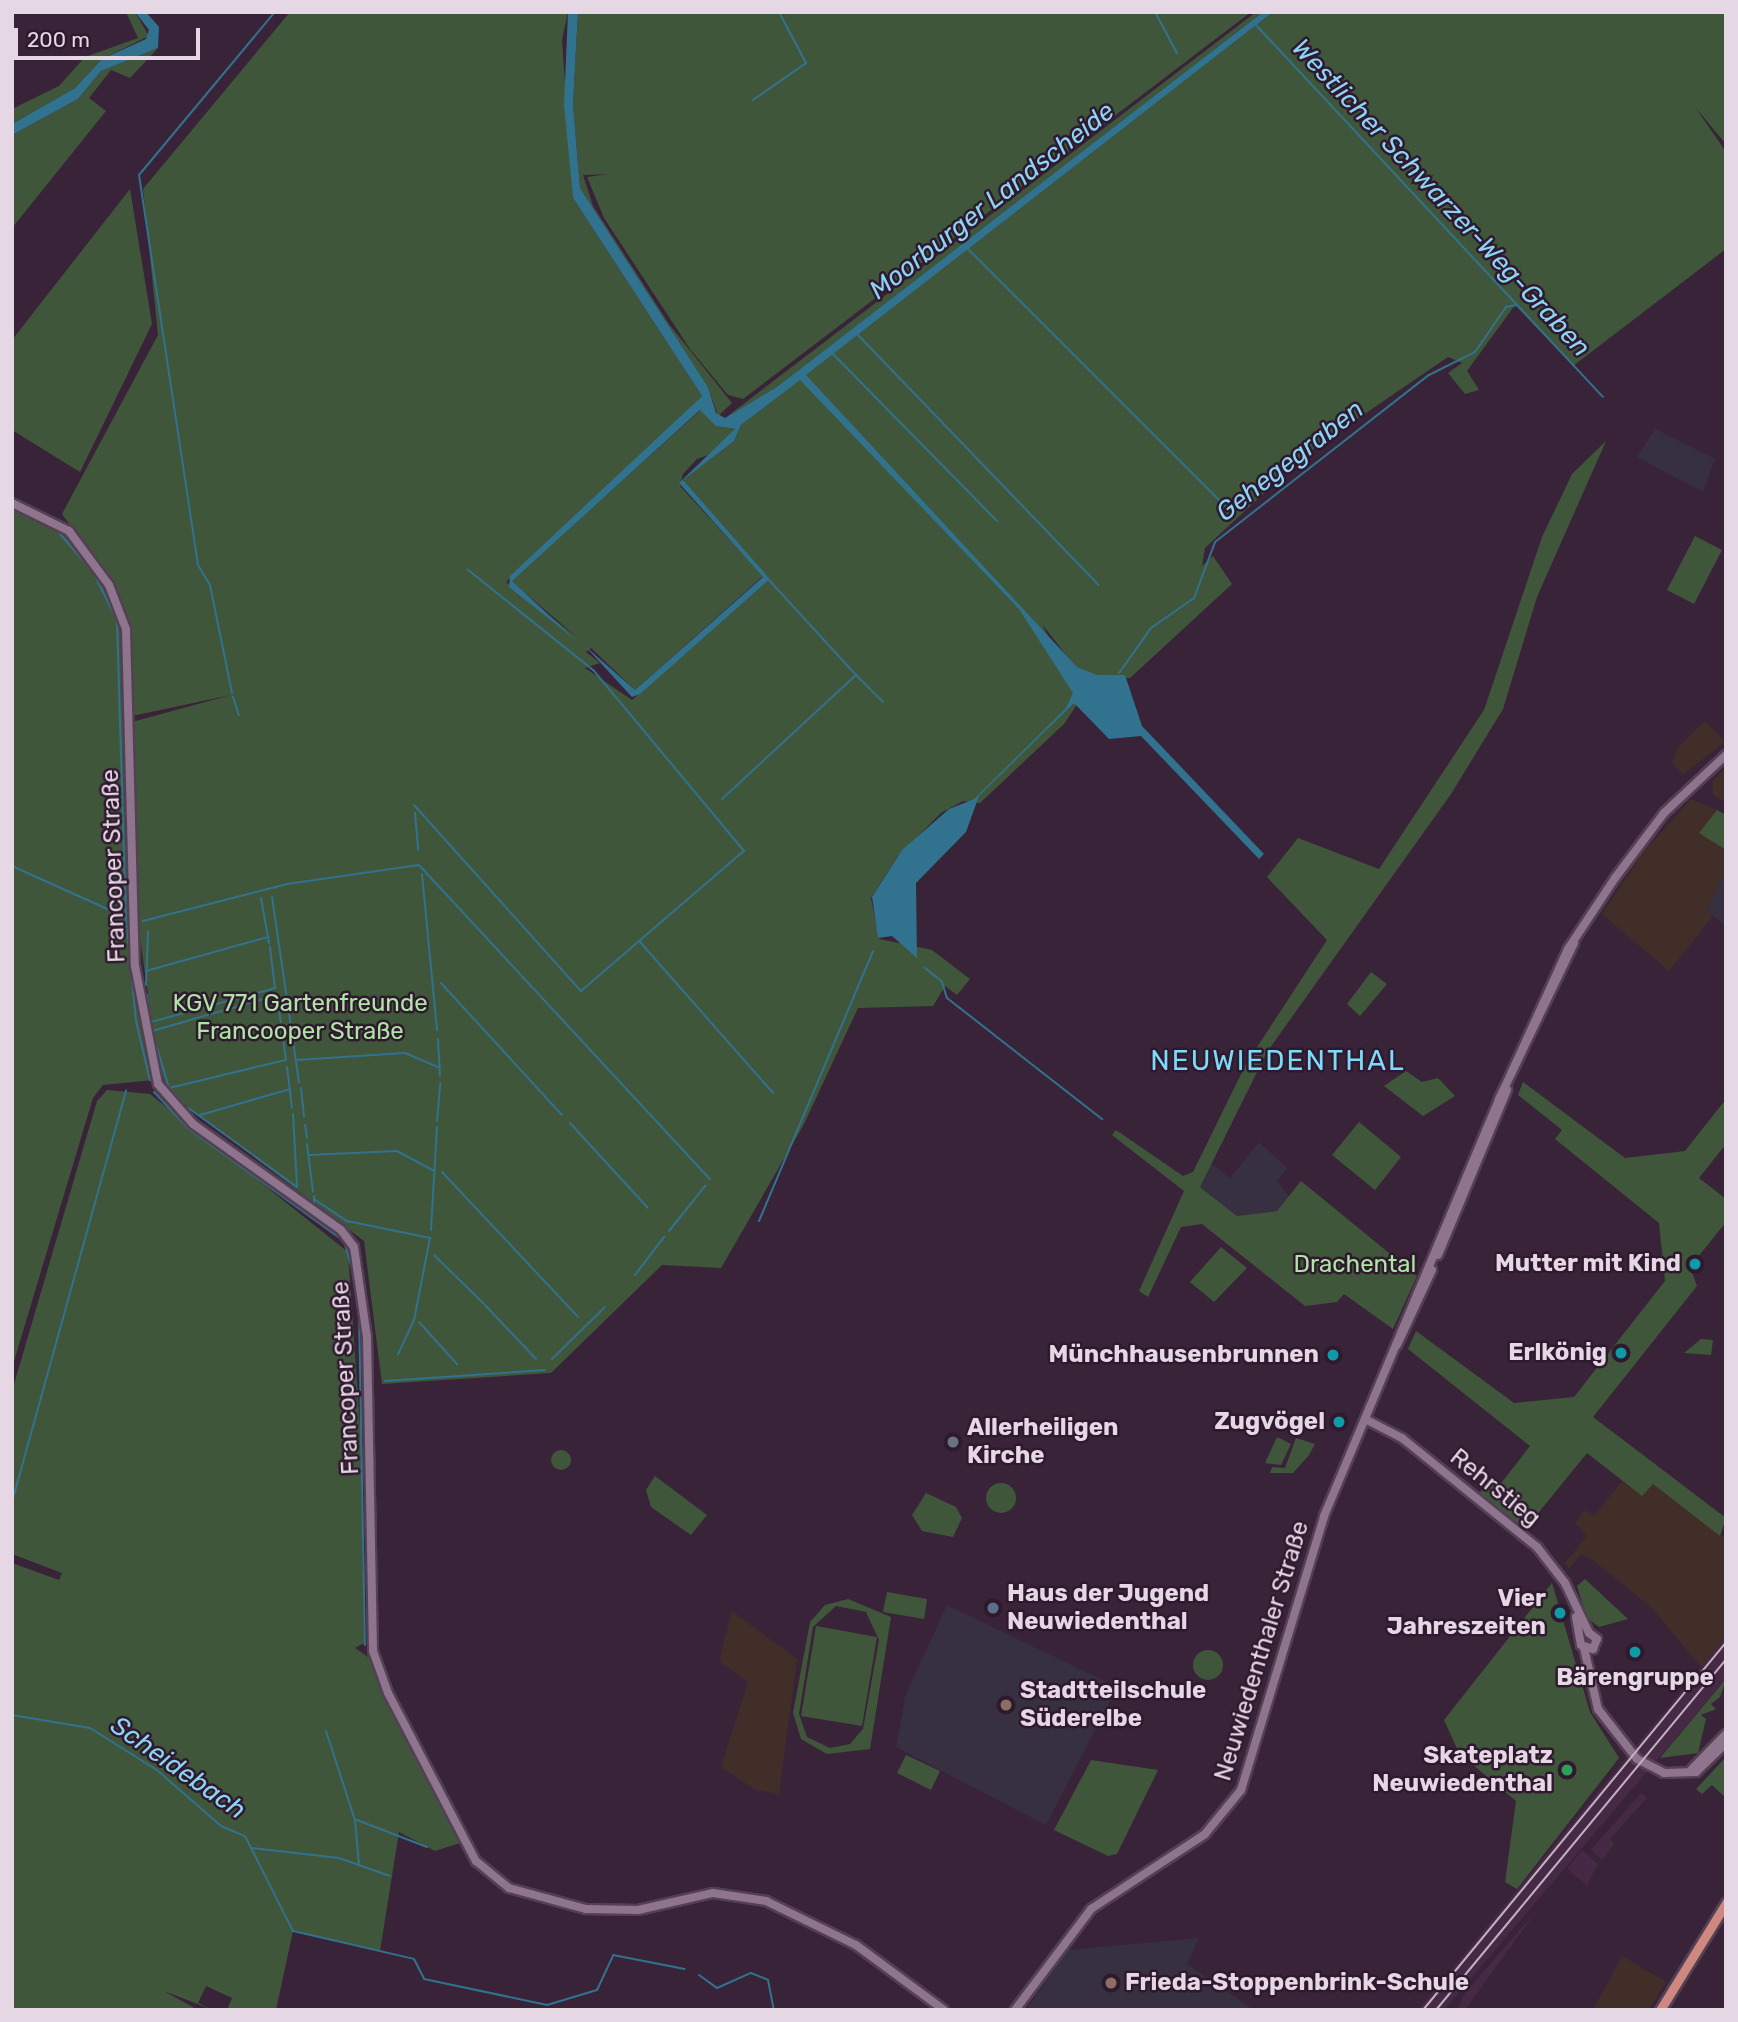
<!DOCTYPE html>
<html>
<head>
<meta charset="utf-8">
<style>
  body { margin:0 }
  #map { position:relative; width:1738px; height:2022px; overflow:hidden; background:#392339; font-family:Rubik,sans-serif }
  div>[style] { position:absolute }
  .commercial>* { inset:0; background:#412e28 }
  .built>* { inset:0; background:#462a45 }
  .education>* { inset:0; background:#373040 }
  .green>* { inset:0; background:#40563b }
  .round { border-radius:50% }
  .water>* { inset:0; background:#31728e }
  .stream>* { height:2px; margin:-1px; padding:0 1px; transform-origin:1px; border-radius:1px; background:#31728e }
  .roads { filter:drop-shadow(2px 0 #534053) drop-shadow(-2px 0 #534053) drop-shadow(0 2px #534053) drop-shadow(0 -2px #534053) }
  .secondary>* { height:8px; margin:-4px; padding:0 4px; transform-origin:4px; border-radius:4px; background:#8e748d }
  .primary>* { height:9px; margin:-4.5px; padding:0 4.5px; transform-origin:4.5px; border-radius:4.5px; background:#ce8880 }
  .tram>* { height:2px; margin:-1px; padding:0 1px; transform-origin:1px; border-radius:1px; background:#c1b0c0 }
  .rail>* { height:2px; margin:-1px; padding:0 1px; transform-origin:1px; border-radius:1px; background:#c1b0c0 }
  .dots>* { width:19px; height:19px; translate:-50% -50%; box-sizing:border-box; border:4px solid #2f192e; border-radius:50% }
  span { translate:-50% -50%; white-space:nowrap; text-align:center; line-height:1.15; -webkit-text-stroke:5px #2f192e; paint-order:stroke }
  .street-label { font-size:24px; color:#e6d7e5 }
  .park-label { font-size:24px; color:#ade5a2 }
  .poi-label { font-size:24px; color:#e6d7e5; font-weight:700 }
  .right { translate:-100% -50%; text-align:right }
  .left { translate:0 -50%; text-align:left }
  .water-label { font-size:26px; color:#8bd4f6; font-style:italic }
  .quarter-label { font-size:28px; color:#7bdcf9; letter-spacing:2px }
  .frame { position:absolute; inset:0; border:14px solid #e6d7e5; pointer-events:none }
  .scale { position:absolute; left:14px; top:28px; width:186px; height:32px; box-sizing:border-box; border:4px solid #e6d7e5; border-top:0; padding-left:9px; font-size:21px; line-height:24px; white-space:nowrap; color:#e6d7e5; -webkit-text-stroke:5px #2f192e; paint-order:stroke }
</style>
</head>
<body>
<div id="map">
  <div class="commercial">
    <i style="clip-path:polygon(1705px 721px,1725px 742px,1683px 774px,1672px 763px,1678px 747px)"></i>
    <i style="clip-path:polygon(1726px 768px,1726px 802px,1713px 795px,1712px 781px)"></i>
    <i style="clip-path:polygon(1691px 799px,1717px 810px,1700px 832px,1726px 850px,1726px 868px,1707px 911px,1713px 916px,1669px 971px,1602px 914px,1641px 855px)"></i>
    <i style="clip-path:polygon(1622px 1481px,1642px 1496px,1652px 1483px,1726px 1539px,1726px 1637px,1701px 1667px,1652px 1608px,1594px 1561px,1581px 1554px,1569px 1569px,1565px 1563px,1587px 1536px,1575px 1523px,1585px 1510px,1594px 1516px)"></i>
    <i style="clip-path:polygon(732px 1611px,797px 1659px,779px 1794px,756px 1790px,721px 1767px,748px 1682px,719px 1661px)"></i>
    <i style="clip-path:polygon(1622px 1956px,1666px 1982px,1649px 2010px,1593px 2010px)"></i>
  </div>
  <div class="built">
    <i style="clip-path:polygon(1726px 1637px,1726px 1679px,1444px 2010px,1418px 2010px)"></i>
    <i style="clip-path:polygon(1641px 1793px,1647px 1798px,1611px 1838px,1614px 1845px,1602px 1860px,1591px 1850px)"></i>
    <i style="clip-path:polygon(1582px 1850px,1598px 1864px,1587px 1885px,1567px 1869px)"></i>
    <i style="clip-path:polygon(1538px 1909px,1465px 2010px,1457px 2010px,1465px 1993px)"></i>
  </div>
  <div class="education">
    <i style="clip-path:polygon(1655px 429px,1715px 459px,1703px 492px,1637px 457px)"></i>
    <i style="clip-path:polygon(1726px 868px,1726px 926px,1707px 911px)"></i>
    <i style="clip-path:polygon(1259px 1142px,1287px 1168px,1277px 1181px,1289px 1197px,1277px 1211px,1237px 1216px,1200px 1186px,1211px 1163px,1230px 1178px)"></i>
    <i style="clip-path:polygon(947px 1605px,1117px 1687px,1046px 1825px,896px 1747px,906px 1694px)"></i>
    <i style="clip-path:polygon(1199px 1938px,1187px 1964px,1254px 2010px,1026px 2010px,1068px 1950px)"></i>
  </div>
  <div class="green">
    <i style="clip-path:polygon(126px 12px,135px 12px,149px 36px,102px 59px,75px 88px,12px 124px,12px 109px,59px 86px,85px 57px,138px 38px)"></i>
    <i style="clip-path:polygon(290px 12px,568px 12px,562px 40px,573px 198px,702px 396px,506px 582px,578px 638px,511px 581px,703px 408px,716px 426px,735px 429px,716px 452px,697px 459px,683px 474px,680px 486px,763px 576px,635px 690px,591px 648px,586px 652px,600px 663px,585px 668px,632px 700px,770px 579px,684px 486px,684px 478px,734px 441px,741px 425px,1273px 12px,1726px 12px,1726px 144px,1695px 107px,1726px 152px,1726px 249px,1573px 366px,1515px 305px,1467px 371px,1479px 390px,1465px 394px,1448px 373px,1462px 363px,1448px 357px,1306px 454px,1205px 548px,1202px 566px,1213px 556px,1232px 584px,1130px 678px,1083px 677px,1042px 624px,1080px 700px,1064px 724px,980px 803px,963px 801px,941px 813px,898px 856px,871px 898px,879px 939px,932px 950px,970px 979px,957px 995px,945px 986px,933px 1006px,858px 1008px,804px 1124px,721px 1268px,662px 1265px,551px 1373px,382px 1384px,364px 1241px,169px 1092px,158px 1063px,135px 904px,132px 722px,231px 695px,132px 716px,125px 613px,103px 569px,62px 514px,158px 335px,143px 189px)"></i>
    <i style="clip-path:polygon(578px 12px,1251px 12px,743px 399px,728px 395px,690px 349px,604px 218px,587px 177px,609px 174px,583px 175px,593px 206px,669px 324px,732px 403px,718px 416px,708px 387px,580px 188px,573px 104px)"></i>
    <i style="clip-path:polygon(1256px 12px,1263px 12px,778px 386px,725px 418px)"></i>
    <i style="clip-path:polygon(158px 48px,130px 78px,111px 70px,89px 98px,106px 111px,12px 228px,12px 135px,78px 99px,101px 71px)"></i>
    <i style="clip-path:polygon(130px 189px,152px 324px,80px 472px,12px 430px,12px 340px)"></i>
    <i style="clip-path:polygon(1606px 441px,1537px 597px,1503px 709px,1451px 794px,1267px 1052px,1200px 1187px,1237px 1216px,1277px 1211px,1301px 1181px,1417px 1276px,1393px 1329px,1344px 1294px,1337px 1302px,1305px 1306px,1202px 1224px,1181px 1227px,1148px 1297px,1139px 1291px,1184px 1191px,1112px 1135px,1116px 1130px,1183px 1176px,1193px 1172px,1246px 1064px,1327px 940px,1267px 877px,1298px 838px,1379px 869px,1484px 710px,1542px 537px,1572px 474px)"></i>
    <i style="clip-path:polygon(12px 508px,68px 538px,100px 578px,122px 630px,127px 893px,135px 999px,153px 1080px,103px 1085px,93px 1098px,12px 1368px)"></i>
    <i style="clip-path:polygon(1695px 536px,1722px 550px,1694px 604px,1667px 590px)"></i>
    <i style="clip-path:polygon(1717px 810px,1726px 815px,1726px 850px,1699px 833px)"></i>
    <i style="clip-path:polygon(1371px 972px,1387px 984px,1360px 1016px,1347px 1004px)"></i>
    <i style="clip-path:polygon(1406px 1071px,1422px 1082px,1438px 1078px,1455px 1096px,1423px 1116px,1384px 1086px)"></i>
    <i style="clip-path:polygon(1523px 1082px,1625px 1158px,1685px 1151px,1726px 1099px,1726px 1144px,1699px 1178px,1726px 1199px,1726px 1222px,1690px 1267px,1697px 1286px,1593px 1417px,1726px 1518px,1720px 1536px,1653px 1484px,1642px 1496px,1587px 1453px,1522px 1533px,1476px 1497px,1490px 1481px,1499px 1486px,1530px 1446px,1408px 1349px,1416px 1331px,1514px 1403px,1574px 1397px,1665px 1281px,1659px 1223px,1555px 1139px,1562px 1130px,1518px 1095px)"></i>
    <i style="clip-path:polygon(107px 1090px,150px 1094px,348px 1252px,361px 1441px,364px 1643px,355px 1648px,371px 1659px,460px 1843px,435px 1851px,399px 1832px,380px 1951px,293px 1931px,276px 2010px,227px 2010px,232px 1998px,206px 1986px,198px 2003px,213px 2010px,164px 1991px,198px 2010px,12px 2010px,12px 1563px,59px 1580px,62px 1573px,12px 1554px,12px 1391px,97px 1101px)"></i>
    <i style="clip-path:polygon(1359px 1122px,1401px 1157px,1375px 1190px,1332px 1155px)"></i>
    <i style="clip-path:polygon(1221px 1247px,1247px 1268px,1214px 1302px,1190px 1282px)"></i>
    <i style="clip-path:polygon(1701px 1339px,1713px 1340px,1711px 1355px,1684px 1353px)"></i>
    <i style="clip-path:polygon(1277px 1437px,1291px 1444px,1281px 1465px,1265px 1463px)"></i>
    <i style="clip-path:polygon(1296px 1438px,1315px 1444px,1309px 1455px,1293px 1473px,1270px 1473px,1272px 1467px,1285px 1468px)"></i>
    <i class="round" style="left:551px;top:1450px;width:20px;height:20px"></i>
    <i style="clip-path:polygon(655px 1476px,707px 1515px,691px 1535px,651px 1507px,646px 1490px)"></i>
    <i class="round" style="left:986px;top:1483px;width:30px;height:30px"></i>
    <i style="clip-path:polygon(926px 1493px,956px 1507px,962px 1518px,953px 1537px,922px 1531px,912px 1515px)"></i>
    <i style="clip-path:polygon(1585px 1579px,1628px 1619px,1599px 1627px,1587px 1618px,1577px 1586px)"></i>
    <i style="clip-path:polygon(1552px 1583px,1590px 1712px,1619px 1758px,1517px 1889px,1505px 1882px,1516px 1801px,1459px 1753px,1444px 1720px)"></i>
    <i style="clip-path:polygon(887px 1592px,927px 1599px,924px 1619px,883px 1612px)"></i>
    <i style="clip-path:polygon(evenodd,848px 1599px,891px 1617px,870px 1749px,827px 1754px,801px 1739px,793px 1713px,810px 1622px,825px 1605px,848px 1599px,836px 1606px,866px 1612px,879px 1640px,863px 1729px,850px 1744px,830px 1748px,807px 1737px,799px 1714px,813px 1627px,836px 1606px)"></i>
    <i style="clip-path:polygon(816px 1626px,877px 1637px,862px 1726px,801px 1716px)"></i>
    <i class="round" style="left:1193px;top:1650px;width:30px;height:30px"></i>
    <i style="clip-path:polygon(1726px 1679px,1720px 1697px,1711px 1704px,1716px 1709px,1701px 1715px,1706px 1719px,1698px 1753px,1660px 1758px)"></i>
    <i style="clip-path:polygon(906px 1755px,940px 1771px,931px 1790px,897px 1773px)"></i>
    <i style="clip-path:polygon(1726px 1757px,1726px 1798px,1712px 1785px,1702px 1794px,1696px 1789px)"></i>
    <i style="clip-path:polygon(1091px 1760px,1158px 1770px,1117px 1854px,1108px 1856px,1054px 1830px)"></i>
  </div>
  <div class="water">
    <i style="clip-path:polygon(135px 12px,146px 12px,159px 27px,158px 48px,101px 71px,78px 99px,12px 135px,12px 124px,75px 88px,102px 59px,146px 39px,149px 30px)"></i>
    <i style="clip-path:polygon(568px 12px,578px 12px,573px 104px,580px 188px,708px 387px,716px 413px,725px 418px,778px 386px,1263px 12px,1273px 12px,806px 375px,1077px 667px,1097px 675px,1125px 675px,1142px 726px,1264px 854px,1259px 859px,1141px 736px,1109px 739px,1074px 703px,979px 796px,966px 832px,916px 883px,917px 958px,892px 936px,878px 938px,872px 897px,902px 850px,949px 809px,974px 799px,1066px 708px,1073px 693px,1019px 609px,800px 380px,741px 425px,734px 441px,683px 480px,770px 579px,640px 694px,632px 697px,584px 645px,635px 690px,763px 577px,679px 483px,735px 429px,716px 426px,700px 410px,512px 581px,577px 641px,509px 587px,510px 576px,702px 396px,573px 198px,564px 105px)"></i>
  </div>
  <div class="stream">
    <i style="left:1155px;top:12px;width:47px;rotate:61.8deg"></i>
    <i style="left:1255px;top:24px;width:510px;rotate:46.99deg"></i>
    <i style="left:753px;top:100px;width:65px;rotate:-34.9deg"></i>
    <i style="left:806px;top:63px;width:58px;rotate:-117.9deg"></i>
    <i style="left:967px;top:248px;width:373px;rotate:45deg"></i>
    <i style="left:858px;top:335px;width:347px;rotate:46.1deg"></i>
    <i style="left:833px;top:354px;width:234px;rotate:45.5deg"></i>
    <i style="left:12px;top:510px;width:17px;rotate:17deg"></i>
    <i style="left:55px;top:528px;width:58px;rotate:49.2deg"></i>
    <i style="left:93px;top:572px;width:54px;rotate:63.4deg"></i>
    <i style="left:117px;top:620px;width:297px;rotate:88.3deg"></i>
    <i style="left:126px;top:917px;width:104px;rotate:84.5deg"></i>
    <i style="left:136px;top:1021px;width:61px;rotate:76.7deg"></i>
    <i style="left:1119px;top:673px;width:55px;rotate:-54.6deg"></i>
    <i style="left:1151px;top:628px;width:52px;rotate:-34.9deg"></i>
    <i style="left:1194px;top:598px;width:60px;rotate:-69.4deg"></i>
    <i style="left:1215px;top:542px;width:271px;rotate:-38deg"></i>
    <i style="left:1429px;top:375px;width:51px;rotate:-26.6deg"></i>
    <i style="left:1475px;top:352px;width:55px;rotate:-55.4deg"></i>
    <i style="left:1506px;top:307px;width:11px;rotate:-10deg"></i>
    <i style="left:857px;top:676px;width:37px;rotate:45deg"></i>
    <i style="left:232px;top:693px;width:110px;rotate:-101.5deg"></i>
    <i style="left:210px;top:585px;width:23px;rotate:-121deg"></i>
    <i style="left:198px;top:565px;width:394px;rotate:-98.6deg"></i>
    <i style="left:139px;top:175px;width:212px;rotate:-50.2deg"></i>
    <i style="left:233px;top:697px;width:19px;rotate:72deg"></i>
    <i style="left:722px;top:799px;width:183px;rotate:-42.8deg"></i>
    <i style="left:856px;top:675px;width:130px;rotate:-132.5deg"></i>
    <i style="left:414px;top:805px;width:250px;rotate:48.1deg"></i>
    <i style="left:581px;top:991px;width:215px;rotate:-40.7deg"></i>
    <i style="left:744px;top:851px;width:236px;rotate:-129.8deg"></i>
    <i style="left:593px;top:670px;width:161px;rotate:-141.3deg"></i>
    <i style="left:415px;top:813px;width:37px;rotate:85deg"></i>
    <i style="left:12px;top:866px;width:124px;rotate:24.3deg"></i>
    <i style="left:422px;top:874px;width:157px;rotate:84.5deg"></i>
    <i style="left:272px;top:897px;width:187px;rotate:81.7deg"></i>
    <i style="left:261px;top:898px;width:46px;rotate:79.9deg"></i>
    <i style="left:143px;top:921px;width:149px;rotate:-14.4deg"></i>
    <i style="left:287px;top:884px;width:133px;rotate:-8.2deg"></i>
    <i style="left:419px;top:865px;width:428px;rotate:47.2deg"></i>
    <i style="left:640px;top:942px;width:201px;rotate:48.6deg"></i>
    <i style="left:925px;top:968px;width:22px;rotate:39deg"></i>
    <i style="left:942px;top:982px;width:17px;rotate:73deg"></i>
    <i style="left:947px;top:998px;width:197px;rotate:38deg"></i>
    <i style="left:146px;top:971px;width:127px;rotate:-15.6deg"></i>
    <i style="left:441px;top:983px;width:179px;rotate:47.5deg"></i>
    <i style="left:146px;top:985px;width:53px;rotate:-87.8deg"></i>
    <i style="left:147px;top:995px;width:27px;rotate:82deg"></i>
    <i style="left:151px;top:1022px;width:129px;rotate:-15.3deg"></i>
    <i style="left:275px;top:988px;width:41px;rotate:-97deg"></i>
    <i style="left:438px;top:1039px;width:37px;rotate:87deg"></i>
    <i style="left:297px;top:1060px;width:108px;rotate:-3.7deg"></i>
    <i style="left:405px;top:1053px;width:38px;rotate:23deg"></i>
    <i style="left:287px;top:1067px;width:41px;rotate:83deg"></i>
    <i style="left:169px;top:1088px;width:120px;rotate:-13.5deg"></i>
    <i style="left:286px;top:1060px;width:66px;rotate:-97.9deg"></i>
    <i style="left:277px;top:995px;width:130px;rotate:163.9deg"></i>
    <i style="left:152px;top:1031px;width:59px;rotate:73.4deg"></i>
    <i style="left:169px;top:1088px;width:21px;rotate:47deg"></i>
    <i style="left:301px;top:1088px;width:29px;rotate:84deg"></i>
    <i style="left:154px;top:1092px;width:51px;rotate:46.6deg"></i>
    <i style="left:189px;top:1129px;width:191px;rotate:35.9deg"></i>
    <i style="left:344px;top:1241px;width:36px;rotate:74deg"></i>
    <i style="left:187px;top:1107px;width:136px;rotate:36deg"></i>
    <i style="left:297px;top:1187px;width:73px;rotate:-93.1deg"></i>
    <i style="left:200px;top:1115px;width:94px;rotate:-16.1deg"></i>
    <i style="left:437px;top:1121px;width:38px;rotate:-85deg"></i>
    <i style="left:570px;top:1123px;width:115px;rotate:47.5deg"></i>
    <i style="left:305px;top:1125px;width:13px;rotate:81deg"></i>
    <i style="left:307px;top:1144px;width:48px;rotate:82.9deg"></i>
    <i style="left:309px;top:1155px;width:88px;rotate:-2.6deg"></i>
    <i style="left:397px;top:1151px;width:42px;rotate:28.4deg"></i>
    <i style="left:442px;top:1172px;width:199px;rotate:46.8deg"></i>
    <i style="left:314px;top:1196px;width:9px;rotate:90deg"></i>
    <i style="left:314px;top:1199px;width:40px;rotate:34deg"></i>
    <i style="left:347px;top:1221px;width:85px;rotate:11.6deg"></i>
    <i style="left:430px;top:1238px;width:84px;rotate:101deg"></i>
    <i style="left:414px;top:1320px;width:38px;rotate:115deg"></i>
    <i style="left:759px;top:1221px;width:293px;rotate:-67.1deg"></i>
    <i style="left:431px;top:1230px;width:103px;rotate:-86.7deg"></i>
    <i style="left:669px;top:1231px;width:58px;rotate:-51.3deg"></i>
    <i style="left:434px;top:1255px;width:69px;rotate:44.4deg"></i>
    <i style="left:635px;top:1275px;width:48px;rotate:-52.7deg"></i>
    <i style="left:485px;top:1305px;width:74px;rotate:46.6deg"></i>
    <i style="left:359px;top:1309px;width:336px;rotate:89deg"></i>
    <i style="left:419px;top:1322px;width:57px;rotate:47.9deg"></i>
    <i style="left:552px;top:1359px;width:74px;rotate:-44.5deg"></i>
    <i style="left:385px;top:1381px;width:160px;rotate:-3.9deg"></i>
    <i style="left:12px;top:1502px;width:427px;rotate:-74.5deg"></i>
    <i style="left:12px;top:1715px;width:79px;rotate:9.5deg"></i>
    <i style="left:90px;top:1728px;width:79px;rotate:32.1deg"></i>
    <i style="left:157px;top:1770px;width:85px;rotate:41.2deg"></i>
    <i style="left:221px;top:1826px;width:26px;rotate:23deg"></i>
    <i style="left:245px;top:1836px;width:106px;rotate:63.2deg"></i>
    <i style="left:293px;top:1931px;width:124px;rotate:13deg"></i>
    <i style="left:414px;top:1959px;width:22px;rotate:63deg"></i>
    <i style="left:424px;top:1979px;width:126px;rotate:11.9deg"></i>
    <i style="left:547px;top:2005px;width:52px;rotate:-16.7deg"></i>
    <i style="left:597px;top:1990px;width:38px;rotate:-65deg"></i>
    <i style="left:613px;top:1955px;width:73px;rotate:11deg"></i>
    <i style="left:326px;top:1731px;width:94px;rotate:72deg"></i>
    <i style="left:355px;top:1820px;width:45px;rotate:84.9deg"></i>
    <i style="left:357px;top:1820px;width:75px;rotate:21.1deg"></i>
    <i style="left:251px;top:1848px;width:89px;rotate:6.5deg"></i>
    <i style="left:339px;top:1858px;width:54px;rotate:19.4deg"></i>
    <i style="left:699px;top:1975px;width:22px;rotate:36deg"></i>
    <i style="left:717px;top:1988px;width:37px;rotate:-24deg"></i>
    <i style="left:751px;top:1973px;width:18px;rotate:22deg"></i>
    <i style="left:768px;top:1980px;width:31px;rotate:79deg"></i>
  </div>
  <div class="roads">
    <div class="secondary">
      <i style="left:12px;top:503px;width:64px;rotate:26.2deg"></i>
      <i style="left:69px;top:531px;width:67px;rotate:53.5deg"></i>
      <i style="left:109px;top:585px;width:47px;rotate:68.9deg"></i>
      <i style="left:126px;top:629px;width:337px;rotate:88.5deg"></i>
      <i style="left:135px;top:966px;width:120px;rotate:79deg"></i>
      <i style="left:158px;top:1084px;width:53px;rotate:48.8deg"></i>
      <i style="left:193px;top:1124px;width:182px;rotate:35.6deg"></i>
      <i style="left:341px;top:1230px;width:21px;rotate:53deg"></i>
      <i style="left:354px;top:1247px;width:91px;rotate:81.8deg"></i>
      <i style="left:367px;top:1337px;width:314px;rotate:88.9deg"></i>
      <i style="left:373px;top:1651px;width:45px;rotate:70.3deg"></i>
      <i style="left:388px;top:1693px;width:190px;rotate:62.4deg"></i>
      <i style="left:476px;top:1861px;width:43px;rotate:39.3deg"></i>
      <i style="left:509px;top:1888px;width:80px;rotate:15.3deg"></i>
      <i style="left:586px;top:1909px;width:52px;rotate:1.1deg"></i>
      <i style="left:638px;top:1910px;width:77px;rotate:-12.8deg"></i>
      <i style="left:713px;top:1893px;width:54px;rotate:8.6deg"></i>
      <i style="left:766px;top:1901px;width:100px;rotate:26.1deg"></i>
      <i style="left:856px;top:1945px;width:109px;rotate:36.5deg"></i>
      <i style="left:1511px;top:1074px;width:137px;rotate:-65.5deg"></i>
      <i style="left:1568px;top:949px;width:85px;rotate:-56.5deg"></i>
      <i style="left:1615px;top:878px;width:81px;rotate:-53deg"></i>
      <i style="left:1664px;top:813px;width:85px;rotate:-43.1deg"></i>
      <i style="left:1438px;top:1255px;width:179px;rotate:-67.3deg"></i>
      <i style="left:1397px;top:1345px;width:83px;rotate:-65deg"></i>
      <i style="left:1365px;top:1419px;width:42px;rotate:27.2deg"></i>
      <i style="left:1402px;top:1438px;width:174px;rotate:38.9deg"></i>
      <i style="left:1537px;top:1547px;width:46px;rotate:52.1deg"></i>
      <i style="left:1565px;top:1583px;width:55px;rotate:64.4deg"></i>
      <i style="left:1576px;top:1617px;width:28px;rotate:80deg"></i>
      <i style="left:1581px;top:1645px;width:13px;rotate:18deg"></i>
      <i style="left:1589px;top:1633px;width:10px;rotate:37deg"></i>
      <i style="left:1597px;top:1639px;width:11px;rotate:112deg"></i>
      <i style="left:1584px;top:1648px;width:63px;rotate:77.1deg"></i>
      <i style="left:1598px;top:1709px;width:63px;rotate:52deg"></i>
      <i style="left:1637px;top:1759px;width:30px;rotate:27deg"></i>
      <i style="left:1664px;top:1773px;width:32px;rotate:-2deg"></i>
      <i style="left:1696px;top:1772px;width:42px;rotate:-44deg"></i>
      <i style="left:1691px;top:1770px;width:50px;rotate:-45.8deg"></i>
      <i style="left:1015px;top:2010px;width:126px;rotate:-53deg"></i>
      <i style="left:1091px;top:1909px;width:136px;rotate:-33.3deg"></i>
      <i style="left:1205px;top:1834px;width:57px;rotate:-50.7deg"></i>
      <i style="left:1241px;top:1790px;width:286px;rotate:-73.1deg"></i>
      <i style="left:1324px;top:1516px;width:452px;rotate:-67.2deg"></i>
      <i style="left:1499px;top:1099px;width:173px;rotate:-64.3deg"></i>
    </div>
    <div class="primary">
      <i style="left:1660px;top:2010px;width:126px;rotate:-58.3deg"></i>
    </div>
  </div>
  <div class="tram">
    <i style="left:1436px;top:2010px;width:455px;rotate:-50.4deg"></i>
  </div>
  <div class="rail">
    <i style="left:1423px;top:2010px;width:477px;rotate:-50.5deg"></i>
  </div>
  <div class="dots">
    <i style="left:1695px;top:1264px;background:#0f9aa8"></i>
    <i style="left:1621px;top:1353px;background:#0f9aa8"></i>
    <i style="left:1333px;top:1355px;background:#0f9aa8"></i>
    <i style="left:1339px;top:1422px;background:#0f9aa8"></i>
    <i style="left:953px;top:1442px;background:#6b7280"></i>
    <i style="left:993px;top:1608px;background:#5c6f8a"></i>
    <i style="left:1560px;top:1613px;background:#0f9aa8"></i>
    <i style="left:1635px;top:1652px;background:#0f9aa8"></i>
    <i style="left:1006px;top:1705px;background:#8d6e63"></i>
    <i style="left:1567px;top:1770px;background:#2e9e5b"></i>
    <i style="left:1111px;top:1983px;background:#8d6e63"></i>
  </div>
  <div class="street-label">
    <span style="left:114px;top:866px;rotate:-92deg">Francoper Straße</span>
    <span style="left:346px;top:1378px;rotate:-93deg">Francoper Straße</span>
    <span style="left:1495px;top:1488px;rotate:39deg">Rehrstieg</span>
    <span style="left:1262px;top:1651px;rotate:-73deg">Neuwiedenthaler Straße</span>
  </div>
  <div class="park-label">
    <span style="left:300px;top:1018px">KGV 771 Gartenfreunde<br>Francooper Straße</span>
    <span style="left:1355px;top:1265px">Drachental</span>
  </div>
  <div class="poi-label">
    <span class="right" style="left:1681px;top:1264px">Mutter mit Kind</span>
    <span class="right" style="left:1607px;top:1353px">Erlkönig</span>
    <span class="right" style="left:1319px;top:1355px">Münchhausenbrunnen</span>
    <span class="right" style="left:1325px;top:1422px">Zugvögel</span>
    <span class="left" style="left:967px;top:1442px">Allerheiligen<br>Kirche</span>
    <span class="left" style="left:1007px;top:1608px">Haus der Jugend<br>Neuwiedenthal</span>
    <span class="right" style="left:1546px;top:1613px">Vier<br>Jahreszeiten</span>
    <span style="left:1635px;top:1678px">Bärengruppe</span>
    <span class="left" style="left:1020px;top:1705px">Stadtteilschule<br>Süderelbe</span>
    <span class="right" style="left:1553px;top:1770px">Skateplatz<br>Neuwiedenthal</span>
    <span class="left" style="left:1125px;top:1983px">Frieda-Stoppenbrink-Schule</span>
  </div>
  <div class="water-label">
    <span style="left:1441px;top:198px;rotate:47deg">Westlicher Schwarzer-Weg-Graben</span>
    <span style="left:992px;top:201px;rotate:-38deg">Moorburger Landscheide</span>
    <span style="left:1290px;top:461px;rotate:-38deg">Gehegegraben</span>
    <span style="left:178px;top:1768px;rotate:35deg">Scheidebach</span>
  </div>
  <div class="quarter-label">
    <span style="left:1278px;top:1061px">NEUWIEDENTHAL</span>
  </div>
  <div class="frame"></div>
  <div class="scale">200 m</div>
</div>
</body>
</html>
